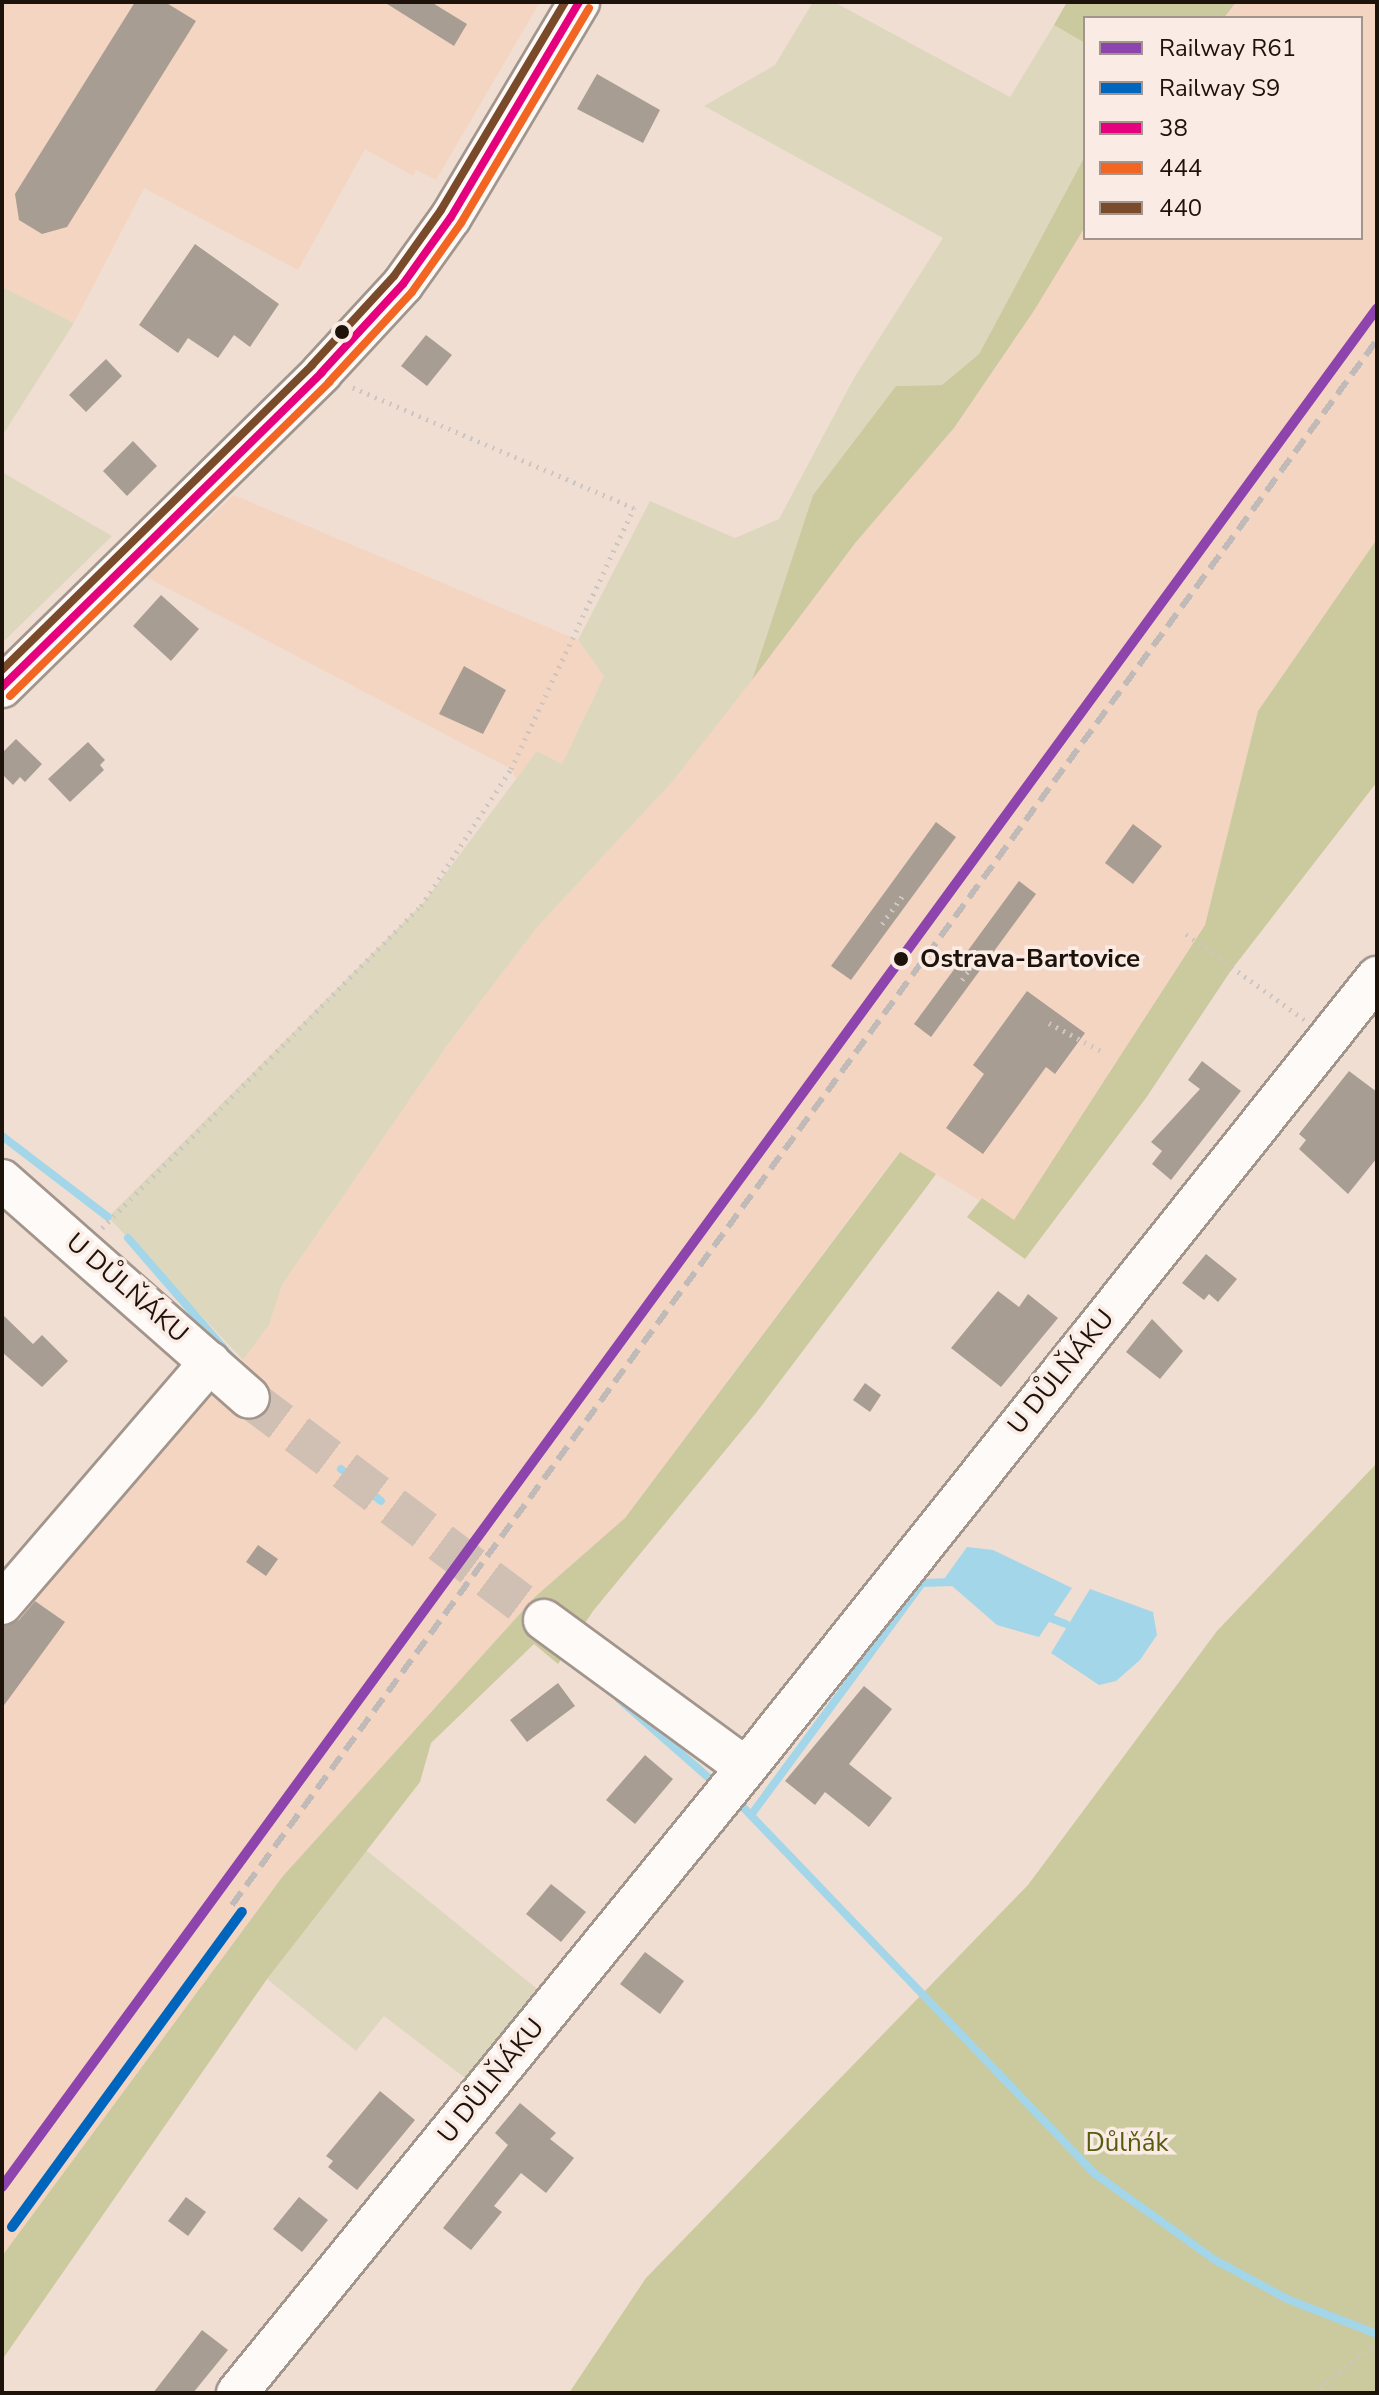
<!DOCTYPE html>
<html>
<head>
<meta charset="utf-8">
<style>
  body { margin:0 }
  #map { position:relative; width:1379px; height:2395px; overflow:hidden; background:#f0ded2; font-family:"Nunito Sans",sans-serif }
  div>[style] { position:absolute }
  .built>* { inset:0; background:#f4d5c2 }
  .green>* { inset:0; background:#ddd8bd }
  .forest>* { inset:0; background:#cbc99e }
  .water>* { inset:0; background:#a4d6e9 }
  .stream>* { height:8px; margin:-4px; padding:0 4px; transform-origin:4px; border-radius:4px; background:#a4d6e9 }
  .building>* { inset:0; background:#a89d92 }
  .minor-tunnel>* { height:40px; margin-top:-20px; transform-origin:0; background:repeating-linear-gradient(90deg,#d0c0b4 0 40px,transparent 0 60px) }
  .path>* { height:5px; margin-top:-2.5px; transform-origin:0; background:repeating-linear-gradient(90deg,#ccc5c1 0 2px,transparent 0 8px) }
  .roads { filter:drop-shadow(2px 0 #a2958c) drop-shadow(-2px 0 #a2958c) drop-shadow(0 2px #a2958c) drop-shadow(0 -2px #a2958c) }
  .minor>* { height:40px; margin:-20px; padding:0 20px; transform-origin:20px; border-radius:20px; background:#fdfaf8 }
  .rail>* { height:6px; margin-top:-3px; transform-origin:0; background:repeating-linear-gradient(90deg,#c0bbb8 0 16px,transparent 0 24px) }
  .bus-1>* { height:8px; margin:-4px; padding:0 4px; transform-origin:4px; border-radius:4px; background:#e5007d }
  .bus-2>* { height:8px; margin:-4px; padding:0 4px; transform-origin:4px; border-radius:4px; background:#f26522 }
  .bus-3>* { height:8px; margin:-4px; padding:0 4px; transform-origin:4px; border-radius:4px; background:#7a4b2a }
  .rail-1>* { height:10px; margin:-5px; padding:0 5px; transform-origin:5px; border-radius:5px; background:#8e44ad }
  .rail-2>* { height:10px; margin:-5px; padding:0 5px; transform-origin:5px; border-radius:5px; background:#0065bd }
  .dots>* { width:22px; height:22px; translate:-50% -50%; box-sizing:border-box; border:4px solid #faece4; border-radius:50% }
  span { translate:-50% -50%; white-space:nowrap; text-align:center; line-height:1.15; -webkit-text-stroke:7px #faece4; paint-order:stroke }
  .stop-label { font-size:26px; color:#1e130b; font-weight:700 }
  .left { translate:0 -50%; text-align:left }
  .street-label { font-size:26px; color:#1e130b }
  .park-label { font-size:26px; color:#555c0f }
  .frame { position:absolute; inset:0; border:4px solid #1e130b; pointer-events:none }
  .legend { position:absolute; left:1083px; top:16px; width:280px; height:224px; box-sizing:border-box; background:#faece4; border:2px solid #a2958d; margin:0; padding:10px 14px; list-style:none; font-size:24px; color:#1e130b }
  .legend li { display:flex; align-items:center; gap:16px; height:40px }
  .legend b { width:40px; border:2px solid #a2958d }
</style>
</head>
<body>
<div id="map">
  <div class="built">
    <i style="clip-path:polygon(2px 2px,540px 2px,436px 180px,416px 170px,413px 176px,365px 149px,298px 270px,144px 188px,74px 323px,2px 287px)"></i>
    <i style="clip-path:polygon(1236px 2px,1377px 2px,1377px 539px,1258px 711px,1205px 925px,1014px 1221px,899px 1152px,625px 1518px,536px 1596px,283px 1876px,2px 2256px,2px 1617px,198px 1396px,218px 1394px,269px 1325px,282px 1285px,448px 1044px,538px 926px,673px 781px,856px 542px,954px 428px,1085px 227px,1085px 238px,1361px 238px,1361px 18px,1224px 18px)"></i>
    <i style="clip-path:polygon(234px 495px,578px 640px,604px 676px,562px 764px,537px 752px,516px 779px,511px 769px,146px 577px)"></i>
  </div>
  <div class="green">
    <i style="clip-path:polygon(813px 2px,834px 2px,1010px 97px,1054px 25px,1085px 43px,1085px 156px,979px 354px,942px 385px,896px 386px,813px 495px,752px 680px,673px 781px,538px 926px,448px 1044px,282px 1285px,269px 1325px,243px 1360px,108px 1217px,425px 901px,537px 751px,562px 764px,604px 676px,578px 640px,650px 501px,735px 538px,779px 519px,854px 378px,943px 238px,704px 106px,775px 65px)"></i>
    <i style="clip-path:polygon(2px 287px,74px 323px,2px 436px)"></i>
    <i style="clip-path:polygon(2px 472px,112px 536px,2px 643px)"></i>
    <i style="clip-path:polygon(366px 1850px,541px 1992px,469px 2081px,384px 2016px,356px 2051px,267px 1979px)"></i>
  </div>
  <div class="forest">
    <i style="clip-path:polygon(1067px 2px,1236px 2px,1224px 18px,1085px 18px,1085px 43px,1054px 25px)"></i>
    <i style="clip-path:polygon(1085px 156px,1085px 227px,1035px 309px,954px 428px,856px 542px,752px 680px,813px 495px,896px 386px,942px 385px,979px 354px)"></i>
    <i style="clip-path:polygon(1377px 539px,1377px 782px,1232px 969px,1146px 1098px,1025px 1259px,967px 1217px,982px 1198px,1014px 1220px,1205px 925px,1258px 711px)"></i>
    <i style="clip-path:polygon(900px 1152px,936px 1174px,925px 1189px,756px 1413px,593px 1611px,558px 1664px,534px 1644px,431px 1743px,420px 1782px,267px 1979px,2px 2360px,2px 2256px,283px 1876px,536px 1596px,625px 1518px)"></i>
    <i style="clip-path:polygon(1377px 1463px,1377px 2393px,569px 2393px,646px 2278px,1028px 1885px,1217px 1631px)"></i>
  </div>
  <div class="water">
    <i style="clip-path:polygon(967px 1547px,993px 1550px,1072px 1588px,1039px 1637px,997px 1625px,944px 1579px)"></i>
    <i style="clip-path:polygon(1090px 1589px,1153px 1612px,1157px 1635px,1140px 1660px,1116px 1681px,1099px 1685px,1051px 1653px)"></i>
  </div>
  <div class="stream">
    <i style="left:2px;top:1136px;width:133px;rotate:37.4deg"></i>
    <i style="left:128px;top:1238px;width:162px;rotate:49deg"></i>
    <i style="left:341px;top:1469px;width:51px;rotate:38.7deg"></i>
    <i style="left:488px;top:1586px;width:4px;rotate:45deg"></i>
    <i style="left:1045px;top:1616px;width:22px;rotate:21deg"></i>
    <i style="left:619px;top:1699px;width:130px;rotate:41.3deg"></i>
    <i style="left:740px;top:1804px;width:513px;rotate:46.19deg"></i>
    <i style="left:1095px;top:2174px;width:148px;rotate:35.6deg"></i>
    <i style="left:1215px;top:2260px;width:82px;rotate:28.4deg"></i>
    <i style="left:1287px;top:2299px;width:97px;rotate:21.3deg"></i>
    <i style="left:751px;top:1815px;width:288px;rotate:-53.6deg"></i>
    <i style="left:922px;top:1583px;width:31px;rotate:-2deg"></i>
  </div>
  <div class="building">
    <i style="clip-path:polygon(135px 2px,165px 2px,196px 21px,67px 227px,42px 234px,19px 220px,15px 194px)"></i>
    <i style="clip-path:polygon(384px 2px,431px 2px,467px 24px,454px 46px)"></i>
    <i style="clip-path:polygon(597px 74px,660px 110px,643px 143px,577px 109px)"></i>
    <i style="clip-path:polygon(195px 244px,279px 304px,250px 347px,234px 335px,218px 358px,188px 338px,178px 353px,139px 325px)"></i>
    <i style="clip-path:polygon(426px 335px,452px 355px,427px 386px,401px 366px)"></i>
    <i style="clip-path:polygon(106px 359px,122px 376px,86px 412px,69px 395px)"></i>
    <i style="clip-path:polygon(133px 441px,157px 466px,127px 496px,103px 471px)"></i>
    <i style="clip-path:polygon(161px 595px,199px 629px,171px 661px,133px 626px)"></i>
    <i style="clip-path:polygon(464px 666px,506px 690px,483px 734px,439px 714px)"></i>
    <i style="clip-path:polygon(16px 739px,42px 764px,25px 782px,20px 777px,13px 785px,2px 774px,2px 753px)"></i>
    <i style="clip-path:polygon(88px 742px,105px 760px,100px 765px,104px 770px,70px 802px,48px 779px)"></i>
    <i style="clip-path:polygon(936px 822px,956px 837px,851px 980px,831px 966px)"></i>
    <i style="clip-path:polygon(1133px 824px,1162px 846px,1133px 884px,1105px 863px)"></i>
    <i style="clip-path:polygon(1019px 881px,1036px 894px,931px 1037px,914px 1024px)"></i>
    <i style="clip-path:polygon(1027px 991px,1085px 1033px,1055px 1074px,1046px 1067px,983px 1154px,946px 1128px,984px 1074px,973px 1065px)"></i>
    <i style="clip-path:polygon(1202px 1061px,1241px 1091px,1171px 1180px,1152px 1164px,1162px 1151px,1151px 1142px,1200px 1089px,1188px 1080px)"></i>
    <i style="clip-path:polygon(1349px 1071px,1377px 1092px,1377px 1158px,1348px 1194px,1299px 1149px,1306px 1140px,1299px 1134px)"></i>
    <i style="clip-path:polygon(1206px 1254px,1237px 1279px,1218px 1302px,1209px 1294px,1204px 1300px,1182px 1283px)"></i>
    <i style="clip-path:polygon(998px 1291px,1019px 1307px,1028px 1294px,1058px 1318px,1001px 1387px,951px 1348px)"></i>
    <i style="clip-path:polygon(2px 1314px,33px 1344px,42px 1335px,68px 1361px,42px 1387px,2px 1352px)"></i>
    <i style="clip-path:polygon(1152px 1319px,1183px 1351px,1160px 1379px,1126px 1352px)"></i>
    <i style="clip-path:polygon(865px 1383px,881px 1395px,870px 1412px,853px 1400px)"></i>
    <i style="clip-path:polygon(258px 1545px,278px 1559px,266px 1576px,246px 1562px)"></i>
    <i style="clip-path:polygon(35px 1601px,65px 1622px,2px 1708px,2px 1626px,19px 1620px)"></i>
    <i style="clip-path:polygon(558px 1683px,575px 1706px,527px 1742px,510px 1720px)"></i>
    <i style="clip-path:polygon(864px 1686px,892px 1709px,849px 1764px,892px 1798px,869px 1827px,825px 1792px,815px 1805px,785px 1781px)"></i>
    <i style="clip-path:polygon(645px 1755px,673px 1779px,635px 1824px,606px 1800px)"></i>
    <i style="clip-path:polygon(551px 1884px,586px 1912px,561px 1942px,526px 1914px)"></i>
    <i style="clip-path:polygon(645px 1952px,684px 1981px,660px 2014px,620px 1984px)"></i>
    <i style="clip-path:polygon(380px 2091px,415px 2120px,357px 2190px,328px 2167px,333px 2161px,326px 2156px)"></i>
    <i style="clip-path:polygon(520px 2103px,556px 2133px,550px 2139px,574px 2158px,546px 2193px,521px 2173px,494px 2206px,502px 2212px,471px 2250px,443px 2228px,508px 2145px,495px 2133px)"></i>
    <i style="clip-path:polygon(186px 2197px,206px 2212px,188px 2236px,168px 2221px)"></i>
    <i style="clip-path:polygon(299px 2197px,328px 2220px,302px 2252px,273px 2229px)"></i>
    <i style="clip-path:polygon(202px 2330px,228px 2350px,193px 2393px,153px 2393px)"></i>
  </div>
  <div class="minor-tunnel">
    <i style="left:249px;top:1398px;width:369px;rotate:37deg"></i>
  </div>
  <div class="path">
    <i style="left:882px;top:924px;width:39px;rotate:-54deg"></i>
    <i style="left:1186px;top:934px;width:147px;rotate:35.9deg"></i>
    <i style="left:962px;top:980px;width:33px;rotate:-55deg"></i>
    <i style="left:1049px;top:1023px;width:59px;rotate:28.3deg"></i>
    <i style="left:102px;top:1228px;width:453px;rotate:-45.3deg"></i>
    <i style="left:421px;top:906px;width:164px;rotate:-56.7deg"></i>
    <i style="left:511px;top:769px;width:289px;rotate:-64.8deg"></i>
    <i style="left:634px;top:508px;width:309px;rotate:-156.8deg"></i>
    <i style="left:1314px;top:2393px;width:81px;rotate:-39deg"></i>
  </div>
  <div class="roads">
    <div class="minor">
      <i style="left:2px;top:687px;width:448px;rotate:-44.5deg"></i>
      <i style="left:321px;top:373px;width:121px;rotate:-47.3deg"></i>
      <i style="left:403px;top:284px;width:82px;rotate:-54.4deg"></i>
      <i style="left:451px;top:217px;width:250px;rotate:-59.2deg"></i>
      <i style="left:2px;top:1180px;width:329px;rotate:41.4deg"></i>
      <i style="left:2px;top:1604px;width:319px;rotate:-49.3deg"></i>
      <i style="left:544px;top:1620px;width:250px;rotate:36.2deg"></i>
      <i style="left:237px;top:2393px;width:806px;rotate:-50.84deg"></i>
      <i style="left:746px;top:1768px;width:1012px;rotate:-51.42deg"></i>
    </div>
  </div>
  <div class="rail">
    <i style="left:232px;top:1905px;width:1939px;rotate:-53.81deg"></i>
  </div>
  <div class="bus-1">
    <i style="left:2px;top:687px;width:448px;rotate:-44.5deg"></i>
    <i style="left:321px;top:373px;width:121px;rotate:-47.3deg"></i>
    <i style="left:403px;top:284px;width:82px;rotate:-54.4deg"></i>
    <i style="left:451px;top:217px;width:250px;rotate:-59.2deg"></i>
  </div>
  <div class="bus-2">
    <i style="left:10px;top:696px;width:448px;rotate:-44.5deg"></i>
    <i style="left:329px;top:382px;width:122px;rotate:-47.3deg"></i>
    <i style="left:412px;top:292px;width:85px;rotate:-54.6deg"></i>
    <i style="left:461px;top:223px;width:250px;rotate:-59.2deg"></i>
  </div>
  <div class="bus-3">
    <i style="left:2px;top:670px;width:435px;rotate:-44.5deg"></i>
    <i style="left:312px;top:365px;width:121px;rotate:-47.3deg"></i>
    <i style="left:394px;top:276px;width:81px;rotate:-54.5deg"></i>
    <i style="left:441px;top:210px;width:242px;rotate:-59.2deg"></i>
  </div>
  <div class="rail-1">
    <i style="left:2px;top:2187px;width:2328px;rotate:-53.8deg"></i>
  </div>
  <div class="rail-2">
    <i style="left:12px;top:2227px;width:390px;rotate:-53.9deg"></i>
  </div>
  <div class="dots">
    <i style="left:342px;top:332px;background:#1e130b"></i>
    <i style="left:901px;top:959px;background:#1e130b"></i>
  </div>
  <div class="stop-label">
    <span class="left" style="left:920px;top:959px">Ostrava-Bartovice</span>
  </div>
  <div class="street-label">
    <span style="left:127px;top:1288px;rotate:41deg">U DŮLŇÁKU</span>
    <span style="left:1061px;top:1372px;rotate:-51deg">U DŮLŇÁKU</span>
    <span style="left:491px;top:2081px;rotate:-51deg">U DŮLŇÁKU</span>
  </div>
  <div class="park-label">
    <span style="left:1127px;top:2143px">Důlňák</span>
  </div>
  <div class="frame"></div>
  <ul class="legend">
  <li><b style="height:10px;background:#8e44ad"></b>Railway R61</li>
  <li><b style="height:10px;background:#0065bd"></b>Railway S9</li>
  <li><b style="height:10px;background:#e5007d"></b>38</li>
  <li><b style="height:10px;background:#f26522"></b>444</li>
  <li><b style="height:10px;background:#7a4b2a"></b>440</li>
  </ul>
</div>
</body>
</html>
